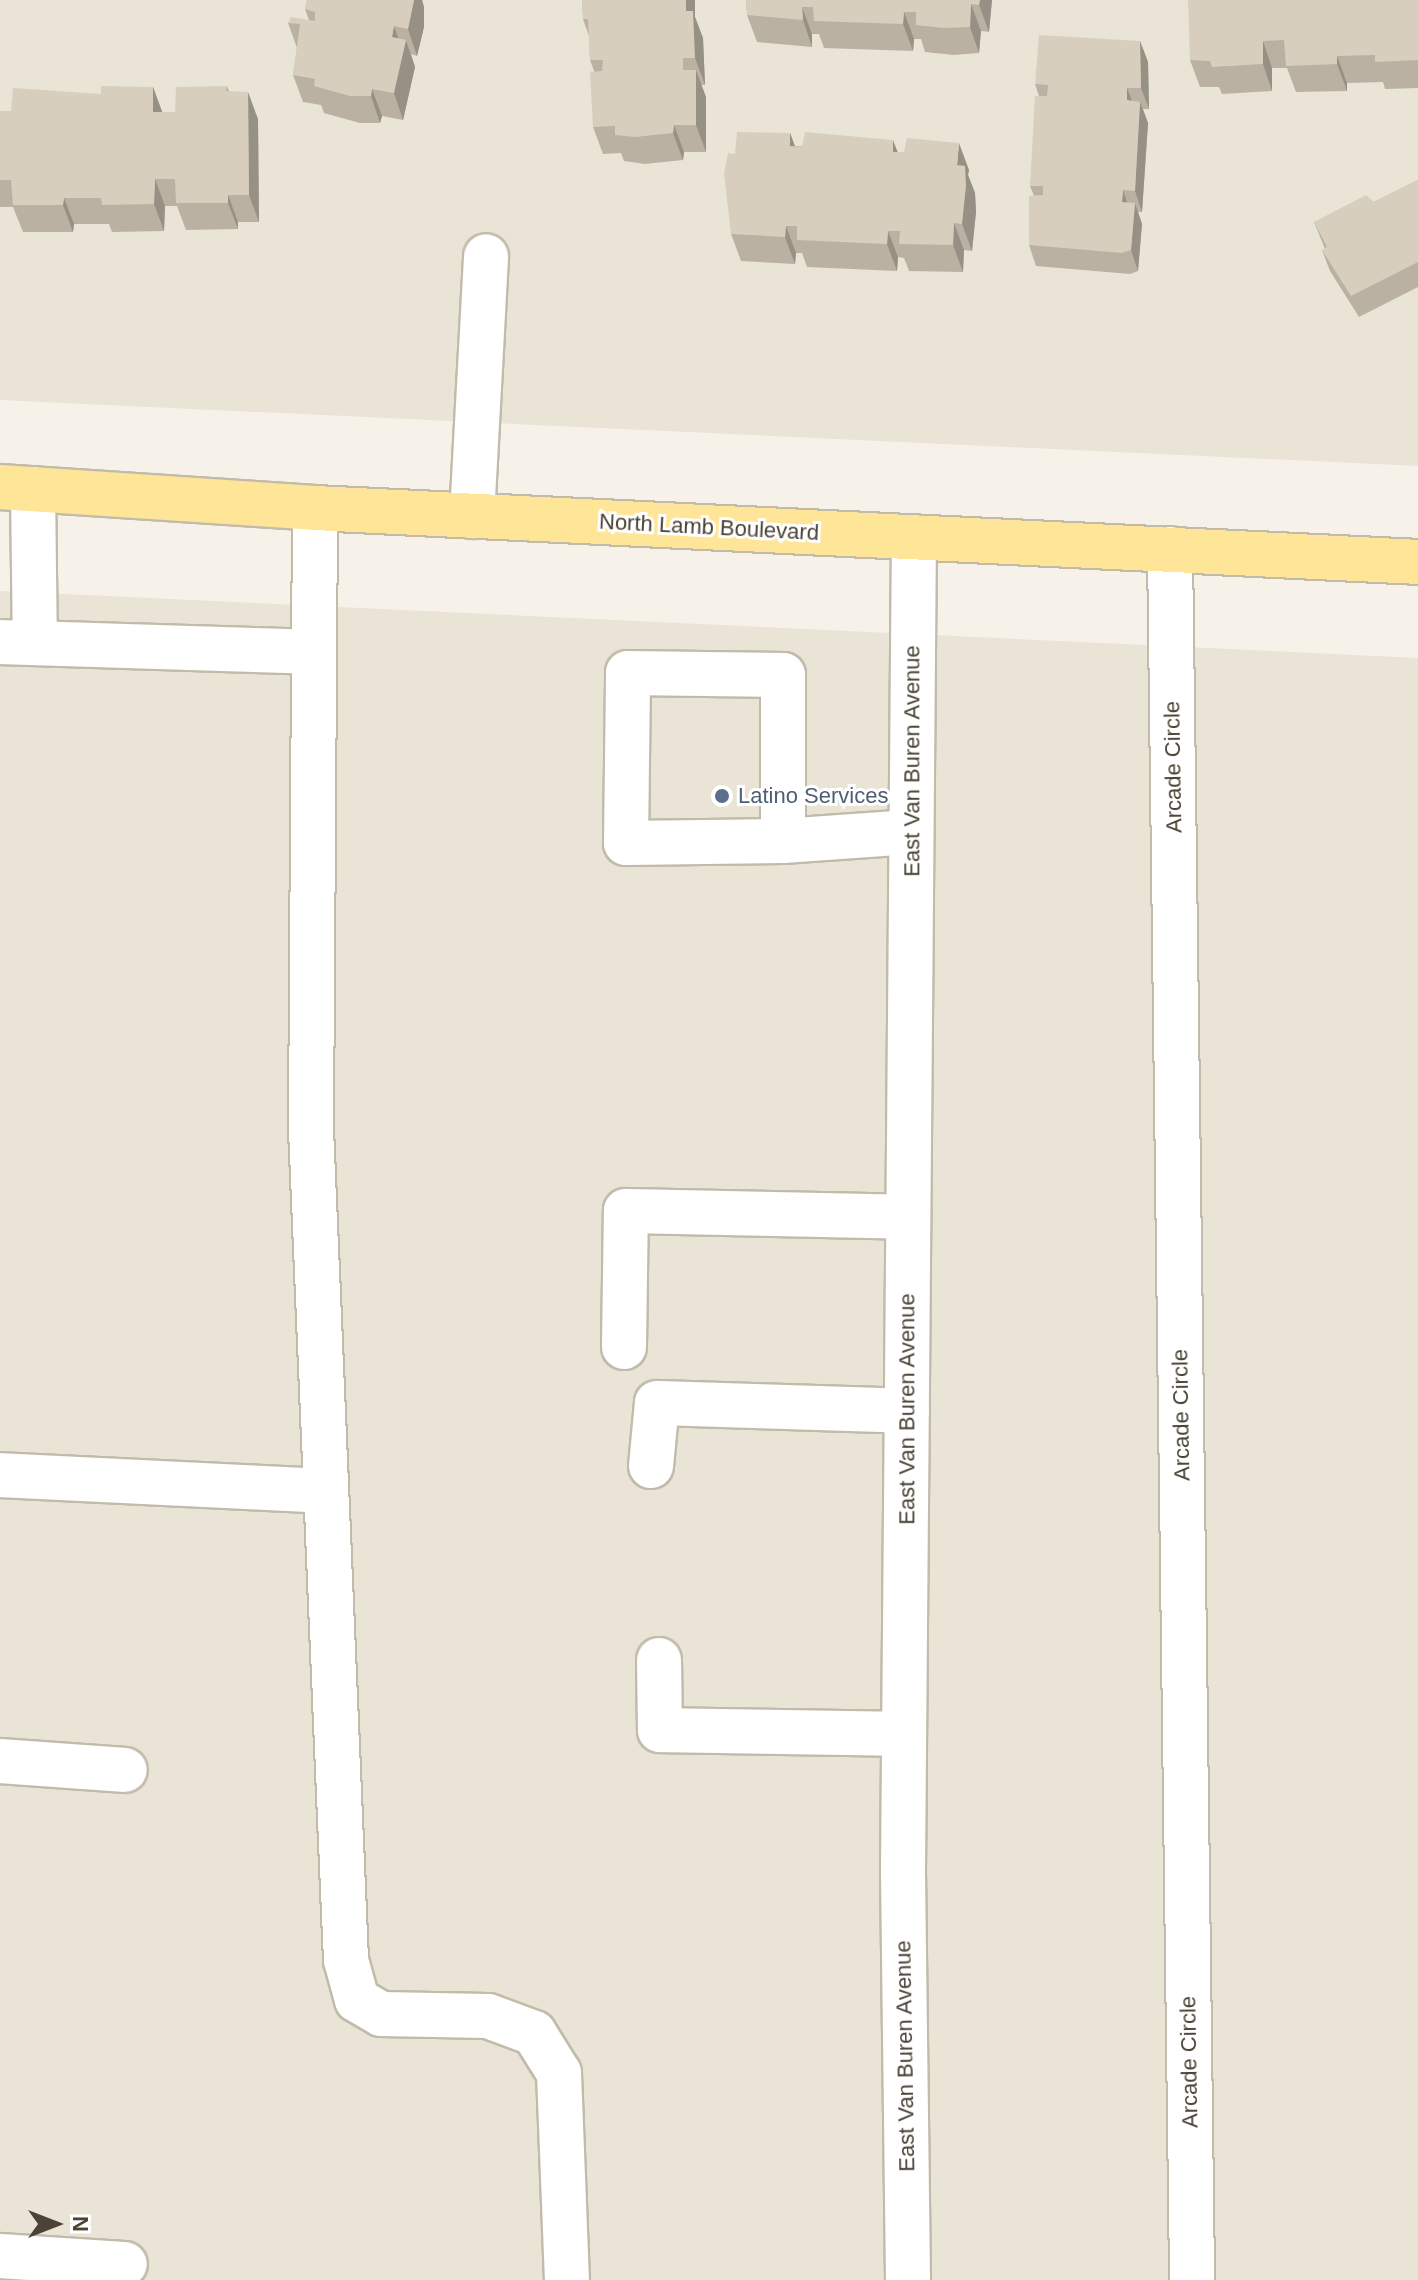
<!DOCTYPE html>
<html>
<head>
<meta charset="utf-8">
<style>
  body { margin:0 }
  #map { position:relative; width:1418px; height:2280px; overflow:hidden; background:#f6f2e9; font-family:Helvetica,sans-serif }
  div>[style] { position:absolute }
  .residential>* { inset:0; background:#eae4d6 }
  .roads { filter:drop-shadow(2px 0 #c2bbaa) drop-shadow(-2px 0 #c2bbaa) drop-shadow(0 2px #c2bbaa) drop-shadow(0 -2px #c2bbaa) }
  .minor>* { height:44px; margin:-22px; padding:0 22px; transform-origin:22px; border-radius:22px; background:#fff }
  .major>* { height:44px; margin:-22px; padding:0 22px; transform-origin:22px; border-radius:22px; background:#ffe598 }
  .wall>* { inset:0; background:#bab1a3 }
  .shaded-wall>* { inset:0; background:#979084 }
  .building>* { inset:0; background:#d8cebd }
  .dots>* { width:22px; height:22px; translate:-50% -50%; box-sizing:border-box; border:4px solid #fff; border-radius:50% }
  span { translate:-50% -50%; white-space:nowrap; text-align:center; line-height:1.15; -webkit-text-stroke:6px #fff; paint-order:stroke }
  .street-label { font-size:22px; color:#4a4336 }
  .service-label { font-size:22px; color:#4e5e75 }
  .left { translate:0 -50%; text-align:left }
  .north { position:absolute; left:16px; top:2184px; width:80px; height:80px; -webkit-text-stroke:6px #fff; paint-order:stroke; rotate:90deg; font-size:22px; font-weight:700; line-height:32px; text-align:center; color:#4a4336 }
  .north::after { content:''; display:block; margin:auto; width:28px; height:36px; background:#4a4336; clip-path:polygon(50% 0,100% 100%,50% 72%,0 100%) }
</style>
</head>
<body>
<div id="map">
  <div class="residential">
    <i style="clip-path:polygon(0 0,1418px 0,1418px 466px,0 400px)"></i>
    <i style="clip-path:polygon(0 591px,1418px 658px,1418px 2280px,0 2280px)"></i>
  </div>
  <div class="roads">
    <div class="minor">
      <i style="left:33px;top:489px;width:154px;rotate:89.3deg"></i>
      <i style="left:315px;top:508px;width:621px;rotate:90.37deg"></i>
      <i style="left:311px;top:1129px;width:832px;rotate:87.59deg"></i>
      <i style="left:346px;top:1960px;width:41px;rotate:74.6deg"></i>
      <i style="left:357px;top:2000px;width:28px;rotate:30deg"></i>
      <i style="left:381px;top:2014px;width:107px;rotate:1.1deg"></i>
      <i style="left:488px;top:2016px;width:49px;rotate:20.3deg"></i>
      <i style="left:534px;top:2033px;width:47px;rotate:58deg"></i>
      <i style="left:559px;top:2073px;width:207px;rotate:87.8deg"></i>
      <i style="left:472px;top:516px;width:260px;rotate:-86.9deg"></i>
      <i style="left:1170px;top:549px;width:1731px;rotate:89.27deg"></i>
      <i style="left:0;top:642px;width:312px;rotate:1.8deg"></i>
      <i style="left:628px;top:673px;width:155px;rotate:0.7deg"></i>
      <i style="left:783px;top:675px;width:166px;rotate:90deg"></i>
      <i style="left:783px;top:841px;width:157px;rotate:179.3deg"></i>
      <i style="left:626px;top:843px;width:170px;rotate:-89.3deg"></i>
      <i style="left:783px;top:841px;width:128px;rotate:-4deg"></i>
      <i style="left:624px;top:1347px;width:136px;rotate:-89.2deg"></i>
      <i style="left:626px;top:1211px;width:282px;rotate:1.2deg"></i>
      <i style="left:651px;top:1466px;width:63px;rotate:-84.6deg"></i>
      <i style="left:657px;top:1403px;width:250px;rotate:1.8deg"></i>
      <i style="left:0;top:1475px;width:323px;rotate:2.8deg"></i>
      <i style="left:659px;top:1660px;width:70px;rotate:89.2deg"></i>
      <i style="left:660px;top:1730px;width:244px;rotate:0.9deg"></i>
      <i style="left:0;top:1761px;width:125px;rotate:4.1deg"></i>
      <i style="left:0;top:2256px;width:125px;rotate:3.7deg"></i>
      <i style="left:908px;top:2280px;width:408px;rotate:-90.7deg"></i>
      <i style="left:903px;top:1872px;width:1335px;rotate:-89.53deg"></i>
    </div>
    <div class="major">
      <i style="left:0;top:487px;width:316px;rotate:3.8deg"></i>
      <i style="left:315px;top:508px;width:1104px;rotate:2.8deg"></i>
    </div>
  </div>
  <div class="wall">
    <i style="clip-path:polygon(307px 0,422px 0,424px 7px,424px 27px,417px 56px,411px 54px,415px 67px,403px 120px,382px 116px,380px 123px,360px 123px,324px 113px,321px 105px,303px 102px,293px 75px,297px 48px,288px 23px,309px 20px,305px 9px)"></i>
    <i style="clip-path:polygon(582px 0,695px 0,695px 17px,703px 38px,705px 85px,701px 85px,706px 97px,706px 152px,684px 152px,683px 160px,645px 164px,624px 161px,621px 153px,603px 154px,593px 127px,594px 71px,590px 60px,589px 36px,583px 19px)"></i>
    <i style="clip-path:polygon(746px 0,992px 0,989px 32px,981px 31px,979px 53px,954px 55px,925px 52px,921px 39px,914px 39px,913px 51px,824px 48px,819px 34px,812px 34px,812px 47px,757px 42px,747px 15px)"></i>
    <i style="clip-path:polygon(1418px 0,1418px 88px,1385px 89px,1383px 82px,1347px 83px,1347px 91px,1296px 92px,1287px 68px,1272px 68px,1272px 91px,1222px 94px,1219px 87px,1200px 87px,1190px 60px)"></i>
    <i style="clip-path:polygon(1140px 41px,1148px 62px,1149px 109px,1143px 109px,1148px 123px,1142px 212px,1138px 212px,1142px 224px,1138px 271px,1130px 274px,1036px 266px,1029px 245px,1034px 196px,1030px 186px,1039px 96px,1035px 84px)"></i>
    <i style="clip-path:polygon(227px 86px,229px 91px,258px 119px,259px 222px,238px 222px,238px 229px,186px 230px,177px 206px,165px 206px,164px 231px,112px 232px,109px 224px,74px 224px,73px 232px,23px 232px,13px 207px,0 207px,0 111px,11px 111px,153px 87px,162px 112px,175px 112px)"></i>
    <i style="clip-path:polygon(790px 133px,795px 146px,898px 152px,969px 170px,968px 175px,975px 193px,976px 212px,972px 251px,964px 250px,963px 272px,909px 271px,904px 258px,898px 257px,897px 271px,807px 267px,802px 253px,796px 253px,795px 264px,741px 261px,731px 234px,735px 154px)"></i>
    <i style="clip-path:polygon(1418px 180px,1418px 287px,1359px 317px,1330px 271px,1322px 250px,1325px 249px,1314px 222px,1374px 202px)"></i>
  </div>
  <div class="shaded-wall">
    <i style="clip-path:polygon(414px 0,422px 0,424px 7px,424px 27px,417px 56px,408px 29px)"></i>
    <i style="clip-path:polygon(686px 0,695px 0,695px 17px,703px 38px,705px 85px,695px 58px,686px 11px)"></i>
    <i style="clip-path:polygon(980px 0,992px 0,989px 32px,979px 5px)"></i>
    <i style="clip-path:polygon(971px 4px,981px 31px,979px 53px,970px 27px)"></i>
    <i style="clip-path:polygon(802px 7px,812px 34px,812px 47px,803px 20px)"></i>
    <i style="clip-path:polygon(904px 12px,914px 39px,913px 51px,903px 24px)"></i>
    <i style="clip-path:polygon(394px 26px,403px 52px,406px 40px,415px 67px,403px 120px,394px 93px,392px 37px)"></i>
    <i style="clip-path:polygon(1140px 41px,1148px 62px,1149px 109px,1141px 88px)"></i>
    <i style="clip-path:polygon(1263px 41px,1272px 68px,1272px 91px,1263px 64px)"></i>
    <i style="clip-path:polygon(1337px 56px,1347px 83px,1347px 91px,1337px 64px)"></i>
    <i style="clip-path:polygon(696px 70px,706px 97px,706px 152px,696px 125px)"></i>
    <i style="clip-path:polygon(153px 87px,163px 114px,153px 112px)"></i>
    <i style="clip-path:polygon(1127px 88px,1135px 109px,1127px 100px)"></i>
    <i style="clip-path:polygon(372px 89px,382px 116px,380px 123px,371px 96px)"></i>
    <i style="clip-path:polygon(248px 92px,258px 119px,259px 222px,249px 195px)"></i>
    <i style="clip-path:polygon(1140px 102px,1148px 123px,1142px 212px,1135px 191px)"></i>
    <i style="clip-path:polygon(674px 125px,684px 152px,683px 160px,673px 133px)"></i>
    <i style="clip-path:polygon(790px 133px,800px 160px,790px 146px)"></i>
    <i style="clip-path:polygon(893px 140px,903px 166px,893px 152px)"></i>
    <i style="clip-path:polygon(959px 143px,969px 170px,968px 175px,975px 193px,976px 212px,972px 251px,962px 224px,957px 165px)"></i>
    <i style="clip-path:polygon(155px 179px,165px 206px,164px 231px,154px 204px)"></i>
    <i style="clip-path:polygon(1123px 190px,1130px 211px,1122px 202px)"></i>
    <i style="clip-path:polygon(228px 195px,238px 222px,238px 229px,228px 203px)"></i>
    <i style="clip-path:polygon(64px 198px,74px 224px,73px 232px,63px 205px)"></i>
    <i style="clip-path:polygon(1135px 203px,1142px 224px,1138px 271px,1131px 250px)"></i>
    <i style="clip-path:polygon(954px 223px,964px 250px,963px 272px,953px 245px)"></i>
    <i style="clip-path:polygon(786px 226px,796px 253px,795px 264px,785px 237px)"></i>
    <i style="clip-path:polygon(888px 231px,898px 257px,897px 271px,887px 244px)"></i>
  </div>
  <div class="building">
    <i style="clip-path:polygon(307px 0,414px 0,408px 29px,394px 26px,392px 37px,406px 40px,394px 93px,372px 89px,371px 96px,350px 96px,314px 86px,315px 79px,293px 75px,300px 24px,288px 23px,291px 17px,315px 21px,315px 12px,305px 9px)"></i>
    <i style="clip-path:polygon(582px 0,686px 0,686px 11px,693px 11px,695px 58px,683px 58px,683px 70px,696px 70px,696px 125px,674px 125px,673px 133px,635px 137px,615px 135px,615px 126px,593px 127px,590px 72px,602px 71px,603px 60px,590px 60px,588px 19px,583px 19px)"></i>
    <i style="clip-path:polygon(746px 0,980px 0,979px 5px,971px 4px,970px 27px,944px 28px,916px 25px,916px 12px,904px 12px,903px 24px,814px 21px,813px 7px,802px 7px,803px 20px,747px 15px)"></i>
    <i style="clip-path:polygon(1188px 0,1418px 0,1418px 60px,1375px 62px,1375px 55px,1337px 56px,1337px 64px,1286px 66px,1284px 40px,1263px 41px,1263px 64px,1212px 67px,1210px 61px,1190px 60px)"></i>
    <i style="clip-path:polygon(1039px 35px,1140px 41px,1141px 88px,1127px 88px,1127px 100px,1140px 102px,1135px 191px,1123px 190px,1122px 202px,1135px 203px,1131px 250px,1122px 253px,1029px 245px,1029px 196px,1043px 195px,1043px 186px,1030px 186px,1035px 96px,1047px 96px,1048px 85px,1035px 84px)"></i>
    <i style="clip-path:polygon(101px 86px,153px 87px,153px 112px,175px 112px,176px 87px,227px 86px,226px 91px,248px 92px,249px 195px,228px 195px,228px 203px,176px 203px,175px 179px,155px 179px,154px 204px,102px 205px,101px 198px,64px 198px,63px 205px,13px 205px,11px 180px,0 180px,0 111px,11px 111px,13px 88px,101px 94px)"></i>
    <i style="clip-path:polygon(737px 132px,790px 133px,790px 146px,802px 147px,805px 132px,893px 140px,893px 152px,904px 152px,907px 138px,959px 143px,957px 165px,965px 166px,966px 186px,962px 224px,954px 223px,953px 245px,899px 244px,900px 231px,888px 231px,887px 244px,797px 240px,797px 226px,786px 226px,785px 237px,731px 234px,724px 173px,728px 153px,735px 154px)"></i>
    <i style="clip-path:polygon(1418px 180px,1418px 262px,1351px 296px,1322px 250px,1327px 247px,1314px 222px,1366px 195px,1374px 202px)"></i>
  </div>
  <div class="dots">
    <i style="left:722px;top:796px;background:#5c6f8a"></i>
  </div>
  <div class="street-label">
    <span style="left:709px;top:527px;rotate:3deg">North Lamb Boulevard</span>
    <span style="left:912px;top:761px;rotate:-90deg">East Van Buren Avenue</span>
    <span style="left:1173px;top:767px;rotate:-91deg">Arcade Circle</span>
    <span style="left:907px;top:1409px;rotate:-90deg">East Van Buren Avenue</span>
    <span style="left:1181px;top:1415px;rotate:-91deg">Arcade Circle</span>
    <span style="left:905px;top:2056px;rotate:-91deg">East Van Buren Avenue</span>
    <span style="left:1189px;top:2062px;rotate:-91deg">Arcade Circle</span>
  </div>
  <div class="service-label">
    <span class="left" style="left:738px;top:796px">Latino Services</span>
  </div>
  <div class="north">N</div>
</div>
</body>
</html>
